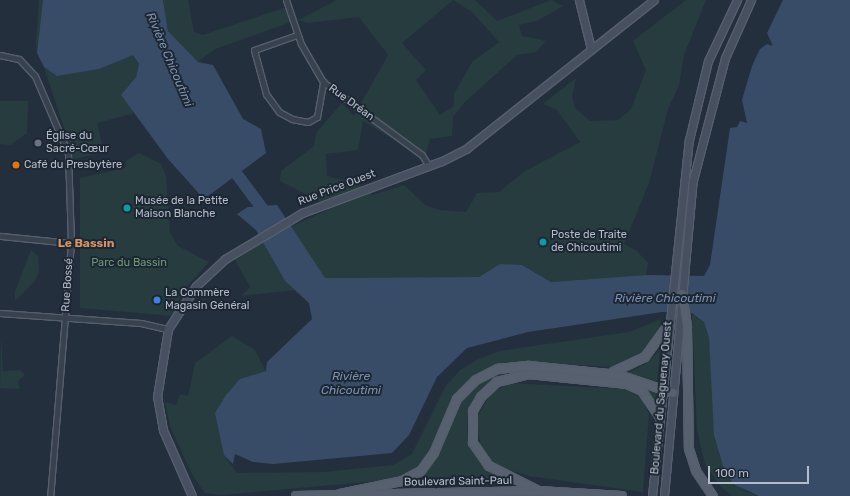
<!DOCTYPE html>
<html>
<head>
<meta charset="utf-8">
<style>
  body { margin:0 }
  #map { position:relative; width:850px; height:496px; overflow:hidden; background:#242f3e; font-family:Rubik,sans-serif }
  div>[style] { position:absolute }
  .green>* { inset:0; background:#263c3f }
  .water>* { inset:0; background:#394c67 }
  .river>* { height:12px; margin:-6px; padding:0 6px; transform-origin:6px; border-radius:6px; background:#394c67 }
  .roads { filter:drop-shadow(1px 0 #565f6c) drop-shadow(-1px 0 #565f6c) drop-shadow(0 1px #565f6c) drop-shadow(0 -1px #565f6c) }
  .street>* { height:5px; margin:-2.5px; padding:0 2.5px; transform-origin:2.5px; border-radius:2.5px; background:#38414e }
  .secondary>* { height:7px; margin:-3.5px; padding:0 3.5px; transform-origin:3.5px; border-radius:3.5px; background:#465061 }
  .primary>* { height:8px; margin:-4px; padding:0 4px; transform-origin:4px; border-radius:4px; background:#56606e }
  .dots>* { width:11px; height:11px; translate:-50% -50%; box-sizing:border-box; border:2px solid #1d2633; border-radius:50% }
  span { translate:-50% -50%; white-space:nowrap; text-align:center; line-height:1.15; -webkit-text-stroke:4px #1d2633; paint-order:stroke }
  .street-label { font-size:11px; color:#b4bcc9 }
  .poi-label { font-size:11px; color:#b4bcc9 }
  .left { translate:0 -50%; text-align:left }
  .park-label { font-size:11px; color:#6b9a76 }
  .water-label { font-size:12px; color:#7c92b1; font-style:italic }
  .neighbourhood-label { font-size:12px; color:#d59563; font-weight:700 }
  .scale { position:absolute; left:708px; top:466px; width:101px; height:18px; box-sizing:border-box; border:2px solid #b4bcc9; border-top:0; padding-left:5px; font-size:12px; line-height:14px; white-space:nowrap; color:#b4bcc9; -webkit-text-stroke:3px #1d2633; paint-order:stroke }
</style>
</head>
<body>
<div id="map">
  <div class="green">
    <i style="clip-path:polygon(39px 0,43px 0,37px 53px,36px 42px)"></i>
    <i style="clip-path:polygon(163px 0,188px 0,194px 32px,203px 35px,287px 7px,291px 22px,215px 49px,198px 62px,168px 31px)"></i>
    <i style="clip-path:polygon(evenodd,337px 0,475px 0,497px 21px,551px 0,563px 6px,537px 21px,519px 25px,522px 36px,546px 41px,536px 52px,517px 55px,465px 102px,453px 117px,452px 136px,430px 139px,425px 158px,363px 121px,358px 150px,326px 154px,327px 176px,359px 184px,373px 195px,404px 185px,425px 205px,439px 210px,466px 212px,477px 193px,499px 192px,525px 171px,580px 142px,557px 110px,543px 104px,576px 78px,572px 97px,575px 108px,590px 121px,618px 120px,631px 109px,646px 70px,633px 41px,686px 0,706px 0,684px 55px,679px 85px,668px 109px,649px 183px,624px 244px,637px 251px,648px 263px,646px 275px,551px 282px,522px 265px,500px 264px,479px 277px,325px 278px,284px 230px,328px 210px,321px 202px,280px 181px,281px 171px,314px 146px,316px 133px,342px 103px,354px 116px,388px 55px,359px 17px,308px 23px,298px 20px,337px 0,453px 0,472px 12px,499px 42px,472px 62px,454px 94px,454px 106px,440px 115px,416px 80px,426px 70px,402px 43px,453px 0)"></i>
    <i style="clip-path:polygon(133px 54px,139px 64px,136px 77px,121px 95px,135px 113px,97px 123px,104px 152px,74px 159px,44px 67px,57px 76px,99px 69px)"></i>
    <i style="clip-path:polygon(0 101px,28px 101px,27px 133px,10px 145px,0 144px)"></i>
    <i style="clip-path:polygon(139px 153px,161px 164px,166px 176px,170px 233px,178px 246px,209px 262px,182px 292px,173px 316px,80px 308px,80px 178px,125px 168px,127px 160px)"></i>
    <i style="clip-path:polygon(263px 242px,285px 281px,295px 290px,241px 296px,250px 287px,235px 260px)"></i>
    <i style="clip-path:polygon(31px 250px,38px 256px,39px 272px,35px 281px,15px 301px,15px 291px)"></i>
    <i style="clip-path:polygon(692px 313px,704px 322px,709px 338px,719px 454px,728px 477px,745px 491px,759px 496px,732px 496px,720px 486px,705px 464px,697px 430px)"></i>
    <i style="clip-path:polygon(661px 319px,659px 332px,645px 352px,616px 367px,519px 362px,493px 366px,478px 374px,452px 401px,422px 466px,403px 477px,389px 480px,221px 495px,205px 493px,193px 476px,171px 429px,165px 402px,176px 405px,180px 394px,188px 396px,195px 363px,232px 336px,255px 350px,266px 371px,240px 379px,224px 455px,237px 473px,324px 472px,393px 465px,412px 454px,445px 387px,460px 370px,477px 360px,499px 351px,629px 332px)"></i>
    <i style="clip-path:polygon(1px 336px,3px 371px,20px 370px,25px 375px,18px 381px,20px 389px,0 388px)"></i>
    <i style="clip-path:polygon(660px 350px,657px 381px,628px 373px,645px 364px)"></i>
    <i style="clip-path:polygon(518px 369px,620px 378px,657px 391px,656px 402px,644px 389px,525px 371px,500px 376px,476px 396px,468px 416px,467px 431px,473px 452px,481px 464px,514px 483px,410px 484px,431px 465px,461px 399px,480px 381px,499px 372px)"></i>
    <i style="clip-path:polygon(511px 383px,625px 389px,641px 397px,649px 414px,643px 492px,529px 476px,500px 467px,488px 458px,480px 446px,477px 417px,491px 393px)"></i>
  </div>
  <div class="water">
    <i style="clip-path:polygon(43px 0,163px 0,168px 31px,198px 62px,213px 65px,243px 119px,261px 129px,266px 153px,204px 199px,168px 159px,121px 95px,136px 77px,139px 64px,133px 55px,99px 69px,57px 76px,44px 67px,37px 53px)"></i>
    <i style="clip-path:polygon(783px 0,850px 0,850px 496px,759px 496px,733px 484px,723px 466px,714px 435px,709px 338px,704px 322px,692px 313px,662px 312px,528px 332px,467px 348px,437px 377px,409px 435px,392px 453px,273px 464px,253px 462px,235px 454px,233px 464px,224px 455px,215px 413px,226px 395px,240px 379px,266px 371px,267px 362px,312px 319px,309px 303px,285px 281px,256px 230px,237px 214px,248px 207px,277px 205px,325px 278px,479px 277px,500px 264px,522px 265px,551px 282px,646px 275px,704px 276px,710px 265px,730px 128px,737px 127px,740px 121px,747px 123px,742px 100px,752px 66px,760px 49px,767px 44px,773px 46px,767px 33px)"></i>
  </div>
  <div class="river">
    <i style="left:227px;top:161px;width:72px;rotate:53.4deg"></i>
  </div>
  <div class="roads">
    <div class="street">
      <i style="left:286px;top:0;width:46px;rotate:71.2deg"></i>
      <i style="left:301px;top:44px;width:44px;rotate:59.9deg"></i>
      <i style="left:323px;top:82px;width:123px;rotate:36.4deg"></i>
      <i style="left:422px;top:155px;width:13px;rotate:58deg"></i>
      <i style="left:294px;top:36px;width:42px;rotate:160.7deg"></i>
      <i style="left:254px;top:50px;width:46px;rotate:74.7deg"></i>
      <i style="left:266px;top:94px;width:22px;rotate:54deg"></i>
      <i style="left:279px;top:112px;width:15px;rotate:28deg"></i>
      <i style="left:292px;top:119px;width:16px;rotate:11deg"></i>
      <i style="left:308px;top:122px;width:10px;rotate:-29deg"></i>
      <i style="left:317px;top:117px;width:36px;rotate:-80deg"></i>
      <i style="left:0;top:55px;width:19px;rotate:12deg"></i>
      <i style="left:19px;top:59px;width:23px;rotate:47deg"></i>
      <i style="left:35px;top:76px;width:84px;rotate:66.8deg"></i>
      <i style="left:68px;top:153px;width:90px;rotate:88.1deg"></i>
      <i style="left:71px;top:243px;width:254px;rotate:94.7deg"></i>
      <i style="left:0;top:236px;width:71px;rotate:5.6deg"></i>
      <i style="left:0;top:313px;width:141px;rotate:4.1deg"></i>
      <i style="left:141px;top:323px;width:28px;rotate:13deg"></i>
    </div>
    <div class="secondary">
      <i style="left:579px;top:0;width:50px;rotate:76.2deg"></i>
      <i style="left:192px;top:496px;width:72px;rotate:-113.7deg"></i>
      <i style="left:163px;top:430px;width:34px;rotate:-100deg"></i>
      <i style="left:157px;top:397px;width:69px;rotate:-80.8deg"></i>
      <i style="left:168px;top:329px;width:51px;rotate:-56.9deg"></i>
      <i style="left:196px;top:286px;width:40px;rotate:-43deg"></i>
      <i style="left:225px;top:259px;width:90px;rotate:-30.9deg"></i>
      <i style="left:302px;top:213px;width:149px;rotate:-20.4deg"></i>
      <i style="left:442px;top:161px;width:28px;rotate:-27deg"></i>
      <i style="left:467px;top:148px;width:238px;rotate:-38.4deg"></i>
      <i style="left:652px;top:496px;width:358px;rotate:-84.1deg"></i>
      <i style="left:689px;top:140px;width:81px;rotate:-76.5deg"></i>
      <i style="left:708px;top:61px;width:68px;rotate:-64.6deg"></i>
      <i style="left:664px;top:496px;width:317px;rotate:-84.8deg"></i>
      <i style="left:693px;top:180px;width:126px;rotate:-75.3deg"></i>
      <i style="left:725px;top:58px;width:64px;rotate:-65.9deg"></i>
    </div>
    <div class="primary">
      <i style="left:682px;top:294px;width:33px;rotate:81deg"></i>
      <i style="left:687px;top:327px;width:122px;rotate:89.1deg"></i>
      <i style="left:689px;top:449px;width:23px;rotate:72deg"></i>
      <i style="left:696px;top:471px;width:30px;rotate:56deg"></i>
      <i style="left:613px;top:372px;width:35px;rotate:-25deg"></i>
      <i style="left:645px;top:357px;width:39px;rotate:-54deg"></i>
      <i style="left:539px;top:491px;width:56px;rotate:-153.4deg"></i>
      <i style="left:489px;top:466px;width:28px;rotate:-125deg"></i>
      <i style="left:473px;top:443px;width:32px;rotate:-90deg"></i>
      <i style="left:473px;top:411px;width:16px;rotate:-60deg"></i>
      <i style="left:481px;top:397px;width:22px;rotate:-43deg"></i>
      <i style="left:497px;top:382px;width:32px;rotate:-14deg"></i>
      <i style="left:528px;top:374px;width:100px;rotate:5.8deg"></i>
      <i style="left:627px;top:384px;width:17px;rotate:25deg"></i>
      <i style="left:642px;top:391px;width:30px;rotate:56deg"></i>
      <i style="left:340px;top:494px;width:63px;rotate:-11.8deg"></i>
      <i style="left:402px;top:481px;width:21px;rotate:-28deg"></i>
      <i style="left:421px;top:471px;width:22px;rotate:-54deg"></i>
      <i style="left:434px;top:453px;width:59px;rotate:-66.9deg"></i>
      <i style="left:457px;top:399px;width:27px;rotate:-45deg"></i>
      <i style="left:476px;top:380px;width:25px;rotate:-27deg"></i>
      <i style="left:498px;top:369px;width:31px;rotate:-6deg"></i>
      <i style="left:529px;top:366px;width:90px;rotate:5.7deg"></i>
      <i style="left:619px;top:375px;width:57px;rotate:18.4deg"></i>
      <i style="left:296px;top:496px;width:243px;rotate:-1.2deg"></i>
      <i style="left:539px;top:491px;width:83px;rotate:3.4deg"></i>
    </div>
  </div>
  <div class="dots">
    <i style="left:38px;top:143px;background:#6b7280"></i>
    <i style="left:16px;top:165px;background:#e8710a"></i>
    <i style="left:127px;top:208px;background:#0f9aa8"></i>
    <i style="left:543px;top:242px;background:#0f9aa8"></i>
    <i style="left:157px;top:300px;background:#3f7fe0"></i>
  </div>
  <div class="street-label">
    <span style="left:351px;top:103px;rotate:36deg">Rue Dréan</span>
    <span style="left:337px;top:188px;rotate:-21deg">Rue Price Ouest</span>
    <span style="left:68px;top:285px;rotate:-86deg">Rue Bossé</span>
    <span style="left:662px;top:398px;rotate:-85deg">Boulevard du Saguenay Ouest</span>
    <span style="left:458px;top:482px;rotate:-1deg">Boulevard Saint-Paul</span>
  </div>
  <div class="poi-label">
    <span class="left" style="left:46px;top:143px">Église du<br>Sacré-Cœur</span>
    <span class="left" style="left:24px;top:165px">Café du Presbytère</span>
    <span class="left" style="left:135px;top:208px">Musée de la Petite<br>Maison Blanche</span>
    <span class="left" style="left:551px;top:242px">Poste de Traite<br>de Chicoutimi</span>
    <span class="left" style="left:165px;top:300px">La Commère<br>Magasin Général</span>
  </div>
  <div class="park-label">
    <span style="left:129px;top:263px">Parc du Bassin</span>
  </div>
  <div class="water-label">
    <span style="left:169px;top:60px;rotate:67deg">Rivière Chicoutimi</span>
    <span style="left:665px;top:299px">Rivière Chicoutimi</span>
    <span style="left:351px;top:384px">Rivière<br>Chicoutimi</span>
  </div>
  <div class="neighbourhood-label">
    <span style="left:86px;top:244px">Le Bassin</span>
  </div>
  <div class="scale">100 m</div>
</div>
</body>
</html>
